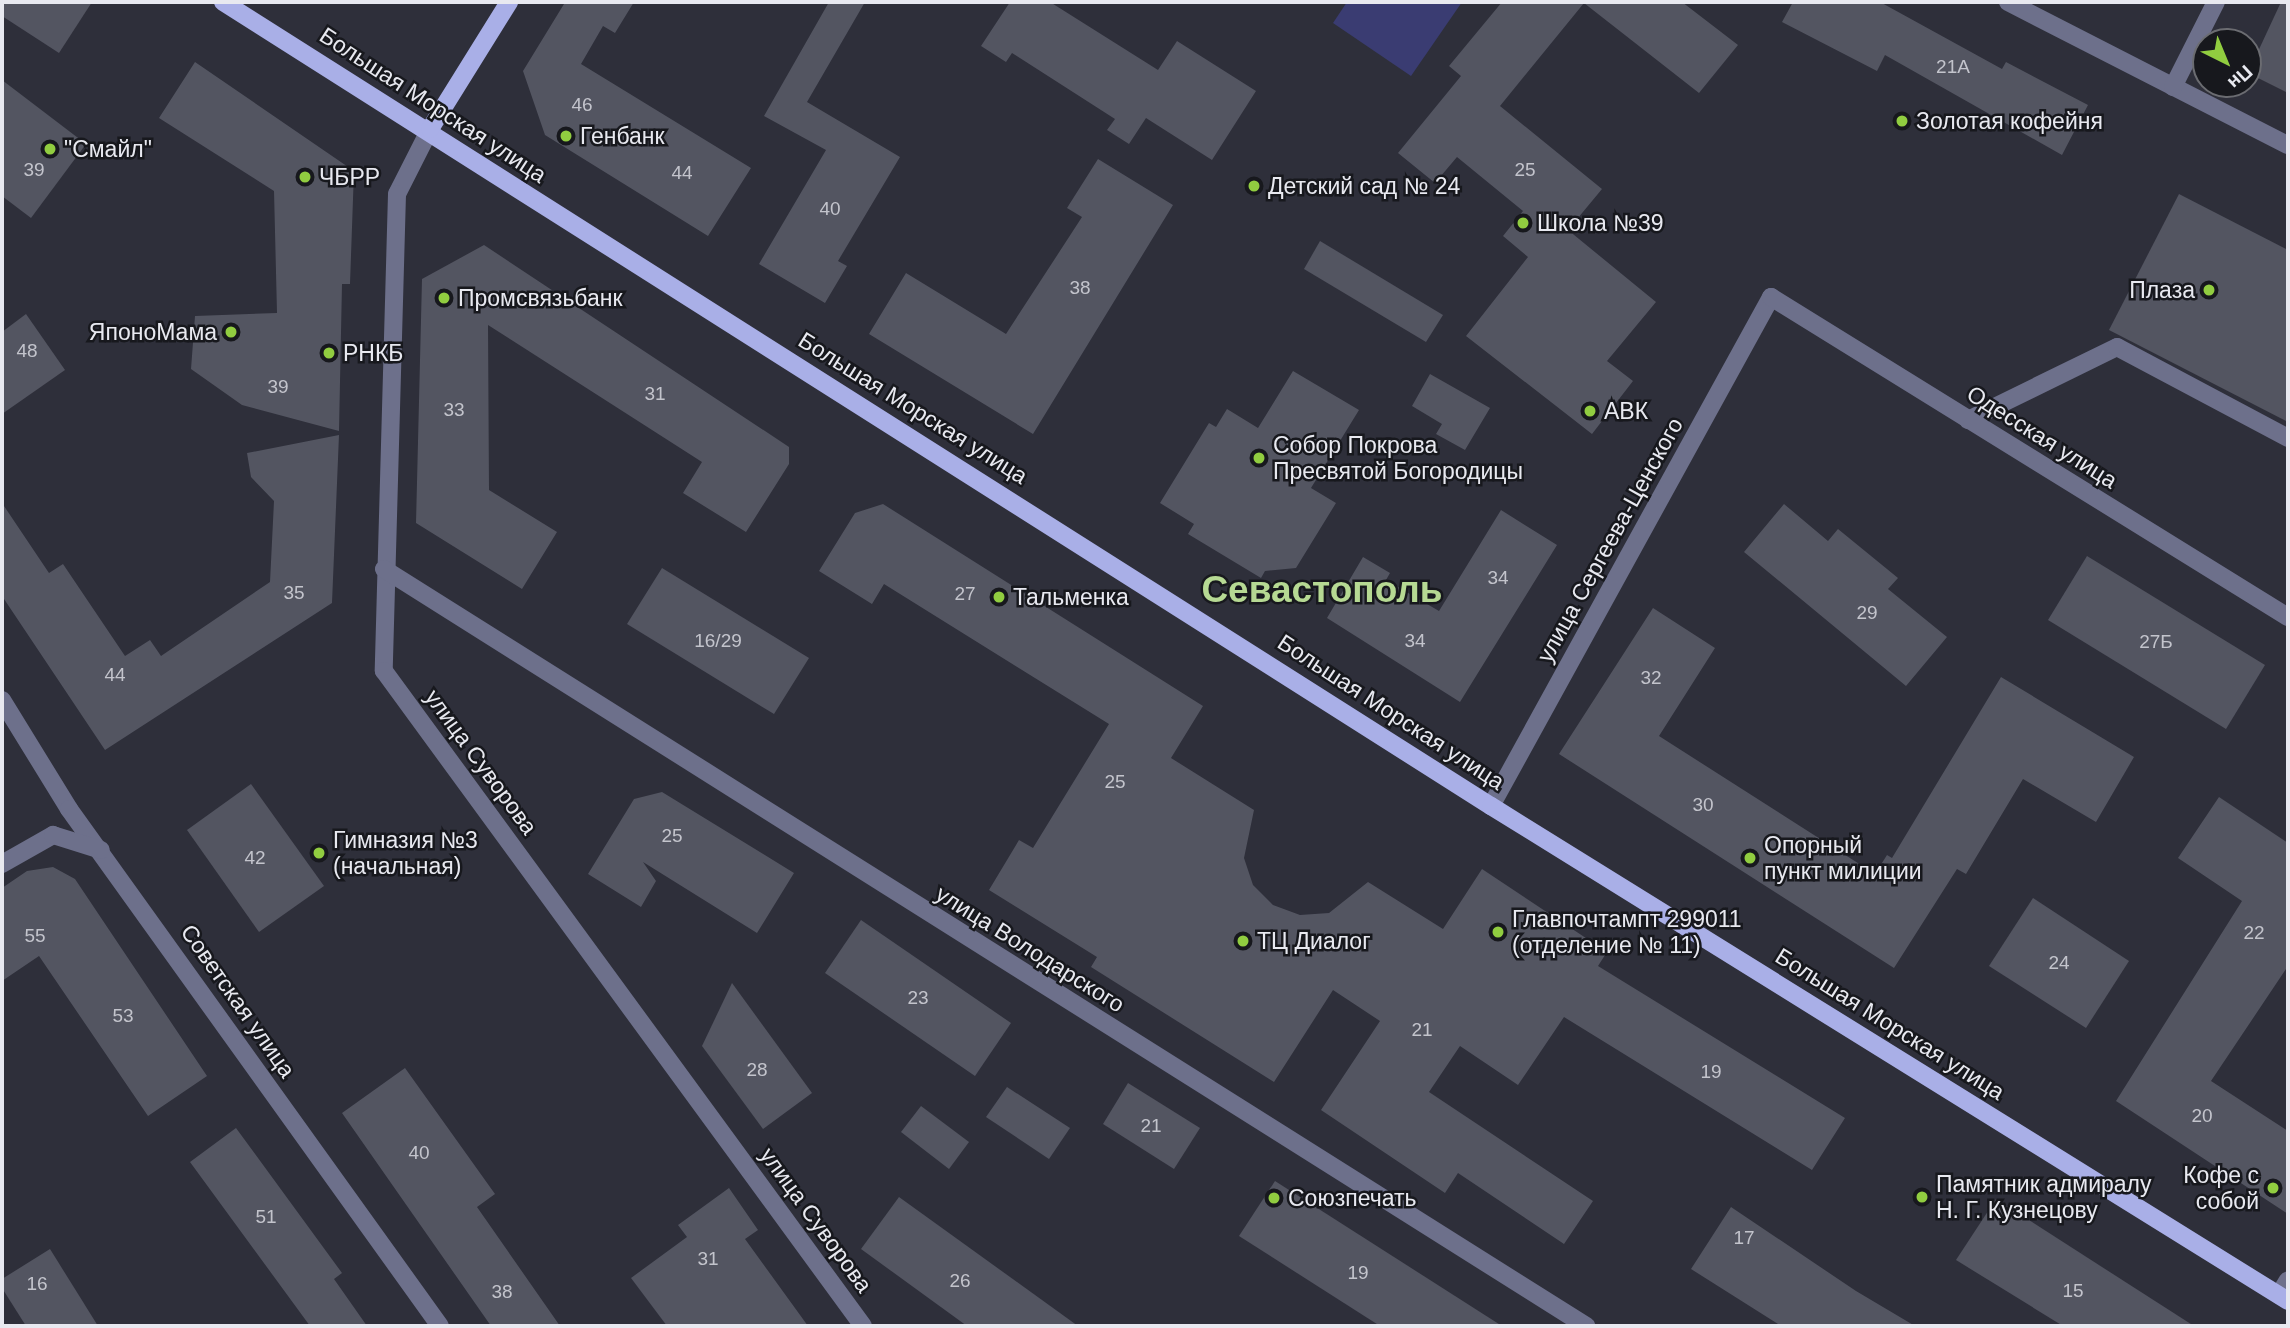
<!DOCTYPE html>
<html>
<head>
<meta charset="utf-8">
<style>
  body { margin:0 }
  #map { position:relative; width:2290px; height:1328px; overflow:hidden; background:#2e2f3a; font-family:Arial,sans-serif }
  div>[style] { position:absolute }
  .green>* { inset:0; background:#3a3c72 }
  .building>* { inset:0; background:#535561 }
  .minor>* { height:18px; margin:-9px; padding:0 9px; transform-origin:9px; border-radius:9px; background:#6d708b }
  .major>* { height:18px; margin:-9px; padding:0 9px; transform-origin:9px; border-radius:9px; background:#a9afe7 }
  .dots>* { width:19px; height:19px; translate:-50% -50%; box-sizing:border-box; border:4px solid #17181d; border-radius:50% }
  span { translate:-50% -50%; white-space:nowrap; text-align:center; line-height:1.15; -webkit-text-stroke:5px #17181d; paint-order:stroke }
  .number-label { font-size:19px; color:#c3c4cc }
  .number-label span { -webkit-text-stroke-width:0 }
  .street-label { font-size:23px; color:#e8e9f0 }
  .poi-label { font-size:23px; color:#e8e9f0 }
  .left { translate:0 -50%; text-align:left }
  .right { translate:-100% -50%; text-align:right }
  .town-label { font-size:37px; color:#b6d993; font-weight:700 }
  .frame { position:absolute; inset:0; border:4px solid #e8e9f0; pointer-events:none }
  .north { position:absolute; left:2192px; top:28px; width:70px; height:70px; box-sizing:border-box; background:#17181d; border:2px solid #6b6c71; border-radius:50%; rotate:137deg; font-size:19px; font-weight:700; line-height:28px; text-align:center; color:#e8e9f0 }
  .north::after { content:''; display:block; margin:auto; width:24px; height:32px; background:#91cd40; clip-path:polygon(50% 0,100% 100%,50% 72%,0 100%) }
</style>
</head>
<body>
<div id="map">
  <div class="green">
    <i style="clip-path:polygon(1347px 2px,1462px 2px,1411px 76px,1333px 23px)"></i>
  </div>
  <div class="building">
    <i style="clip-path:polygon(2px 2px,92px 2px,59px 53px,2px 16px)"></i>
    <i style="clip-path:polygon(560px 2px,634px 2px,615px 33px,603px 26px,581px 64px,751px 168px,708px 236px,545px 135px,523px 71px,564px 4px)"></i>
    <i style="clip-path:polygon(829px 2px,865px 2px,807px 102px,900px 157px,838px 261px,847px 266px,825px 303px,759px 264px,826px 150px,764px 116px)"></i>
    <i style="clip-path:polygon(1010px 2px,1050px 2px,1158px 70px,1177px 41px,1256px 91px,1212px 160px,1146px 118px,1129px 144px,1107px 130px,1115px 119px,1012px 53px,1006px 62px,981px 46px)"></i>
    <i style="clip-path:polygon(1502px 2px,1682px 2px,1738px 45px,1699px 93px,1584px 3px,1500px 106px,1602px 189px,1568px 230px,1656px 302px,1607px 361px,1633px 381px,1592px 434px,1466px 336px,1528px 257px,1503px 236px,1523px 211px,1457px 157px,1435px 183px,1398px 153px,1461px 76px,1449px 66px)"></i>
    <i style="clip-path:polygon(1793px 2px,1880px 2px,2002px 69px,2006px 62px,2088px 105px,2062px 155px,1885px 55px,1877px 71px,1782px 22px)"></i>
    <i style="clip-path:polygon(2281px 2px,2288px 2px,2288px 93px,2248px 73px)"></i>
    <i style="clip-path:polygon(195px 62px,354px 171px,350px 284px,342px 284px,339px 431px,242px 405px,191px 369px,195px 316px,277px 313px,274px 191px,159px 118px)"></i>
    <i style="clip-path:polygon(2px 80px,86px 144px,31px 218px,2px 196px)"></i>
    <i style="clip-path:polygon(1098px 159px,1173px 205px,1033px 434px,869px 334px,906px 273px,1006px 334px,1082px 217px,1067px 208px)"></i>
    <i style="clip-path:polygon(2179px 194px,2288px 250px,2288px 422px,2109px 330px)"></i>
    <i style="clip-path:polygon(1320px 241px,1443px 315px,1426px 342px,1304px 269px)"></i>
    <i style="clip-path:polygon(484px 245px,789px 447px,789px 464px,746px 532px,683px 493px,702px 462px,488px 325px,489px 490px,557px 532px,522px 589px,416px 523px,422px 279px)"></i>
    <i style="clip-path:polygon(26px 314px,65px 370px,2px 414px,2px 332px)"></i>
    <i style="clip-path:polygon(1293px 371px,1359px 410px,1311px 488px,1336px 503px,1296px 568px,1265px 571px,1261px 578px,1188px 534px,1194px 524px,1160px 503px,1209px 423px,1216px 427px,1227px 409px,1258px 428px)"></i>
    <i style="clip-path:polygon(1430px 374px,1490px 408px,1465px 450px,1436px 434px,1442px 424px,1412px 406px)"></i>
    <i style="clip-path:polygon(339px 435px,332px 603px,105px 750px,2px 596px,2px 503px,49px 573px,63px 564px,125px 656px,150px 640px,161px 656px,270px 582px,274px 501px,251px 477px,247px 453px)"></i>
    <i style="clip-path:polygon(883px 504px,1203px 706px,1171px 758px,1254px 810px,1244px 858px,1253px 885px,1273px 905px,1300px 915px,1329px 913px,1368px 882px,1443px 929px,1482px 869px,1607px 952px,1598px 966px,1845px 1118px,1812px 1170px,1564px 1017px,1518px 1085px,1460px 1046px,1429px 1092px,1593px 1201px,1564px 1244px,1458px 1173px,1445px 1193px,1321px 1110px,1380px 1021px,1333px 990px,1274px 1082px,1091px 967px,1097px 957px,989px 890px,1019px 840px,1033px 848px,1109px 724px,884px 584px,872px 604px,819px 571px,855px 513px)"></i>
    <i style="clip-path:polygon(1784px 504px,1828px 541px,1838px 529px,1898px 578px,1888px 589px,1947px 637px,1906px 686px,1744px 552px)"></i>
    <i style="clip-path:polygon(1501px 510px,1557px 545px,1460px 702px,1327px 618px,1363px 557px,1390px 573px,1386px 580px,1439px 611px)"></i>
    <i style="clip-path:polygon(2087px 556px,2265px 665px,2226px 729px,2048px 620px)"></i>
    <i style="clip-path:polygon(662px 568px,809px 658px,774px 714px,627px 624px)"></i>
    <i style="clip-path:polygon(1653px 608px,1715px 648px,1659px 736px,1875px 874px,1887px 855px,1892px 858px,2001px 677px,2134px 757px,2096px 822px,2023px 779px,1966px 874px,1957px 869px,1894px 968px,1559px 754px)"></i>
    <i style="clip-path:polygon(251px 784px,324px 886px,259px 932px,187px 830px)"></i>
    <i style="clip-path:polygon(662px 792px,794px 873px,757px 933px,643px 862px,656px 881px,641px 907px,588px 874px,634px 799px)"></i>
    <i style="clip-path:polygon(2219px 797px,2288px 843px,2288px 966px,2211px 1081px,2288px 1131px,2288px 1214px,2116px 1101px,2242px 901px,2178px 858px)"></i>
    <i style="clip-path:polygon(53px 867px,75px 879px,207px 1076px,148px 1116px,39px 956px,2px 981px,2px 888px,27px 871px)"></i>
    <i style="clip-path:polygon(2033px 898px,2129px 961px,2086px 1028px,1989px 966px)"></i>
    <i style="clip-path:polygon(861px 920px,1011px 1023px,975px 1076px,825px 973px)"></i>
    <i style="clip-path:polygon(732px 983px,812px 1093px,763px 1129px,702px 1046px)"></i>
    <i style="clip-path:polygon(405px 1068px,495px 1194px,477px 1207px,560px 1326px,491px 1326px,342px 1113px)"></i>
    <i style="clip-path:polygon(1128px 1083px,1200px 1128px,1174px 1169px,1103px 1124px)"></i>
    <i style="clip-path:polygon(1007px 1087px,1070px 1128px,1049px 1159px,986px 1117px)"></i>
    <i style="clip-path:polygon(921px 1106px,969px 1142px,949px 1169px,901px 1132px)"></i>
    <i style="clip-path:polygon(236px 1128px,342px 1273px,334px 1279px,367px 1326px,310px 1326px,190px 1162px)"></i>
    <i style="clip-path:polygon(1275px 1181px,1502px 1326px,1380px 1326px,1239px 1236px)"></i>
    <i style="clip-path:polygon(729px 1188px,758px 1230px,745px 1239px,808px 1326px,667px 1326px,631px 1278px,687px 1237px,678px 1225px)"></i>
    <i style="clip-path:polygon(899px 1197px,1078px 1326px,967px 1326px,861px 1249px)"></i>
    <i style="clip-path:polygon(1996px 1199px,2194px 1326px,2063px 1326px,1956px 1260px)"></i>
    <i style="clip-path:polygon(1731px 1207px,1856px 1291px,1915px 1326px,1781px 1326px,1691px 1269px)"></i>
    <i style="clip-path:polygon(50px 1249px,98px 1326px,26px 1326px,2px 1288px,2px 1279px)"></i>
  </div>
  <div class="minor">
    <i style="left:2008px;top:2px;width:314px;rotate:27.1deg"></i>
    <i style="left:2173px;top:87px;width:95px;rotate:-63.2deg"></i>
    <i style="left:430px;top:129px;width:73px;rotate:116.9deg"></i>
    <i style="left:397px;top:194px;width:477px;rotate:91.6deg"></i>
    <i style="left:384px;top:671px;width:811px;rotate:53.82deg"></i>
    <i style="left:1968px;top:420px;width:166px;rotate:-26.1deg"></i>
    <i style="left:2117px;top:347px;width:194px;rotate:28deg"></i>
    <i style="left:384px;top:569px;width:1421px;rotate:32.2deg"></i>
    <i style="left:2px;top:700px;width:128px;rotate:58.4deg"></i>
    <i style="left:69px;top:809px;width:636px;rotate:54.34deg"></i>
    <i style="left:1491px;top:806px;width:581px;rotate:-61.18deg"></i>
    <i style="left:1771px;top:297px;width:608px;rotate:31.76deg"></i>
    <i style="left:2px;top:864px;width:59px;rotate:-29.6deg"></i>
    <i style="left:53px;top:835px;width:50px;rotate:17.4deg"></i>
    <i style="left:2279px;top:1295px;width:17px;rotate:-59deg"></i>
  </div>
  <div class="major">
    <i style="left:223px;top:2px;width:1501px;rotate:32.38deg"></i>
    <i style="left:1491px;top:806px;width:938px;rotate:31.84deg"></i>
    <i style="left:430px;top:129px;width:150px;rotate:-58.1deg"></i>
  </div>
  <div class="dots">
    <i style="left:1902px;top:121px;background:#91cd40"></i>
    <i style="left:566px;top:136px;background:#91cd40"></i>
    <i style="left:50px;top:149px;background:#91cd40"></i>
    <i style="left:305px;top:177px;background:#91cd40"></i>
    <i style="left:1254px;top:186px;background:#91cd40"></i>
    <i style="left:1523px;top:223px;background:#91cd40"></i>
    <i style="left:2209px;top:290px;background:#91cd40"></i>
    <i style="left:444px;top:298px;background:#91cd40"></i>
    <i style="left:231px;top:332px;background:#91cd40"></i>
    <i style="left:329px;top:353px;background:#91cd40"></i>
    <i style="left:1590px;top:411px;background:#91cd40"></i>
    <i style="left:1259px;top:458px;background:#91cd40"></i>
    <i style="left:999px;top:597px;background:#91cd40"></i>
    <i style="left:319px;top:853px;background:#91cd40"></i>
    <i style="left:1750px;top:858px;background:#91cd40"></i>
    <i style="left:1498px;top:932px;background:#91cd40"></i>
    <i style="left:1243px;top:941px;background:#91cd40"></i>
    <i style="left:2273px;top:1188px;background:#91cd40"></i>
    <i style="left:1922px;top:1197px;background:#91cd40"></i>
    <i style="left:1274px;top:1198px;background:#91cd40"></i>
  </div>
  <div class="number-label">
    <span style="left:1953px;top:67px">21А</span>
    <span style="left:582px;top:105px">46</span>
    <span style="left:34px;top:170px">39</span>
    <span style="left:1525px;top:170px">25</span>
    <span style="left:682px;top:173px">44</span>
    <span style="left:830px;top:209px">40</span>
    <span style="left:1080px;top:288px">38</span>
    <span style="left:27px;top:351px">48</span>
    <span style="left:278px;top:387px">39</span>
    <span style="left:655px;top:394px">31</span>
    <span style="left:454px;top:410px">33</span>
    <span style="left:1498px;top:578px">34</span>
    <span style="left:294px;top:593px">35</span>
    <span style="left:965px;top:594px">27</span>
    <span style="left:1867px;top:613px">29</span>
    <span style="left:718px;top:641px">16/29</span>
    <span style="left:1415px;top:641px">34</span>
    <span style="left:2156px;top:642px">27Б</span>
    <span style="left:115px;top:675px">44</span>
    <span style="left:1651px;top:678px">32</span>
    <span style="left:1115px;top:782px">25</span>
    <span style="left:1703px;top:805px">30</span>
    <span style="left:672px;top:836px">25</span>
    <span style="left:255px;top:858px">42</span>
    <span style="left:2254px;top:933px">22</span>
    <span style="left:35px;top:936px">55</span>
    <span style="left:2059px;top:963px">24</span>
    <span style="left:918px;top:998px">23</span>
    <span style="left:123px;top:1016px">53</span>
    <span style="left:1422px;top:1030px">21</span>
    <span style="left:757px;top:1070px">28</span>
    <span style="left:1711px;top:1072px">19</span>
    <span style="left:2202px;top:1116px">20</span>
    <span style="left:1151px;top:1126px">21</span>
    <span style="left:419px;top:1153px">40</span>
    <span style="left:266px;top:1217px">51</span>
    <span style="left:1744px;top:1238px">17</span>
    <span style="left:708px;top:1259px">31</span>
    <span style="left:1358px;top:1273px">19</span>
    <span style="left:960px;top:1281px">26</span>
    <span style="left:37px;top:1284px">16</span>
    <span style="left:2073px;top:1291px">15</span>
    <span style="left:502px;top:1292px">38</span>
  </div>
  <div class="street-label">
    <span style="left:433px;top:105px;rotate:33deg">Большая Морская улица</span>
    <span style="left:913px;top:408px;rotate:32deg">Большая Морская улица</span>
    <span style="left:2042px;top:437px;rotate:32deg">Одесская улица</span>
    <span style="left:1610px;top:540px;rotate:-61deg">улица Сергеева-Ценского</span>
    <span style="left:1391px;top:712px;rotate:33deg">Большая Морская улица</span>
    <span style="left:481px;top:762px;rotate:54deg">улица Суворова</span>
    <span style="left:1030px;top:949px;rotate:32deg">улица Володарского</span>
    <span style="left:238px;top:1001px;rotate:55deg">Советская улица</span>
    <span style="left:1890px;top:1024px;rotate:32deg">Большая Морская улица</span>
    <span style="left:816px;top:1220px;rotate:54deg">улица Суворова</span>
  </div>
  <div class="poi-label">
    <span class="left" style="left:1916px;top:121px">Золотая кофейня</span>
    <span class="left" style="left:580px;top:136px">Генбанк</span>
    <span class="left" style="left:64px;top:149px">"Смайл"</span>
    <span class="left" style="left:319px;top:177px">ЧБРР</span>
    <span class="left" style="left:1268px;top:186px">Детский сад № 24</span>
    <span class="left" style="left:1537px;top:223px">Школа №39</span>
    <span class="right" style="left:2195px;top:290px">Плаза</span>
    <span class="left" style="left:458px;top:298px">Промсвязьбанк</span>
    <span class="right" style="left:217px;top:332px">ЯпоноМама</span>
    <span class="left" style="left:343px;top:353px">РНКБ</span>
    <span class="left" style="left:1604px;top:411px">АВК</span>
    <span class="left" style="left:1273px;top:458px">Собор Покрова<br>Пресвятой Богородицы</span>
    <span class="left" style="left:1013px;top:597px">Тальменка</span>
    <span class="left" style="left:333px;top:853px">Гимназия №3<br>(начальная)</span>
    <span class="left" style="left:1764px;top:858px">Опорный<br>пункт милиции</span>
    <span class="left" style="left:1512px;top:932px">Главпочтампт 299011<br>(отделение № 11)</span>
    <span class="left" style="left:1257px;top:941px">ТЦ Диалог</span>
    <span class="right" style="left:2259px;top:1188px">Кофе с<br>собой</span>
    <span class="left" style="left:1936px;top:1197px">Памятник адмиралу<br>Н. Г. Кузнецову</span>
    <span class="left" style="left:1288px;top:1198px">Союзпечать</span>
  </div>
  <div class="town-label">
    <span style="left:1322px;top:590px">Севастополь</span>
  </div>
  <div class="frame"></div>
  <div class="north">Пн</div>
</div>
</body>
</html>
